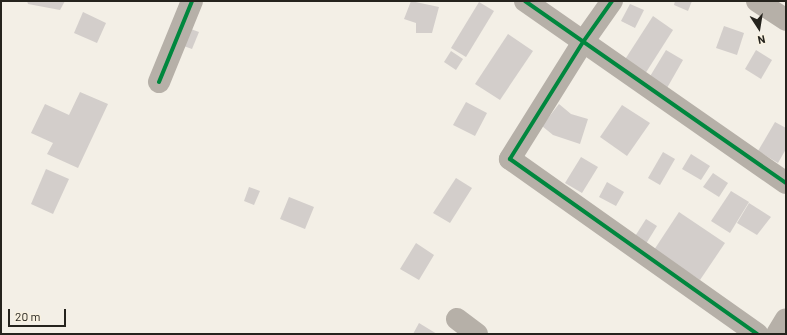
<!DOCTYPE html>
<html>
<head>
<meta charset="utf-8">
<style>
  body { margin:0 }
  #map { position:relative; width:787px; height:335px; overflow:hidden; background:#f3efe6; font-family:Barlow,sans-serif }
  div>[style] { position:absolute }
  .building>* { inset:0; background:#d3cecb }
  .minor>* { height:22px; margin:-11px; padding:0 11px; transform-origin:11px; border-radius:11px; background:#b6b0a8 }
  .cycleway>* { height:4px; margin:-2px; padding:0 2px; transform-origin:2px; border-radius:2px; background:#00873e }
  span { translate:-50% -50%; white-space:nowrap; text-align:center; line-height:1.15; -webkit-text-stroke:3px #f8f1e1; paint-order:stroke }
  .frame { position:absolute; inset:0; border:2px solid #25231d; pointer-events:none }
  .north { position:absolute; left:739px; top:8px; width:40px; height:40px; -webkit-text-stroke:3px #f8f1e1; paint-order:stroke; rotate:168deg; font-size:11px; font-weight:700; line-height:16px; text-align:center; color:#25231d }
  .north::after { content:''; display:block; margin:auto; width:14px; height:18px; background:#25231d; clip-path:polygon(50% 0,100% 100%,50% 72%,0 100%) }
  .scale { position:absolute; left:8px; top:309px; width:58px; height:18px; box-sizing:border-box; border:2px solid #25231d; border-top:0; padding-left:5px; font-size:12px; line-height:14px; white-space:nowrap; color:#25231d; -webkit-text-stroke:3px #f8f1e1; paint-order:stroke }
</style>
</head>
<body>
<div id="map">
  <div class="building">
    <i style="clip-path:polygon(27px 1px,65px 1px,60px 10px,28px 4px)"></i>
    <i style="clip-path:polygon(411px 1px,439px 7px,432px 33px,416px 33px,416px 23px,404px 19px)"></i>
    <i style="clip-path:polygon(675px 1px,692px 1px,688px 11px,674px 5px)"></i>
    <i style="clip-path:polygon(479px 2px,494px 11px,466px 57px,451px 48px)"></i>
    <i style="clip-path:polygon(630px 4px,644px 10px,635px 28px,621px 21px)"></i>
    <i style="clip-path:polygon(83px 12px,106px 23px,97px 43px,74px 33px)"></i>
    <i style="clip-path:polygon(653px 16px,673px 30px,645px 74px,624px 61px)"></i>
    <i style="clip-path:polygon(724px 26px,744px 33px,737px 55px,716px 48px)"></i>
    <i style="clip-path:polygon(188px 28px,199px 32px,192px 49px,181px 45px)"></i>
    <i style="clip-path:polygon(508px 34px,533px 51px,500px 100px,475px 84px)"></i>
    <i style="clip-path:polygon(666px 50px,683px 60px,667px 88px,649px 78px)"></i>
    <i style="clip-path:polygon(756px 50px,772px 60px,761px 79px,745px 69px)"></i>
    <i style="clip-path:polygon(451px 51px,463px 59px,456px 70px,444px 62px)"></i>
    <i style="clip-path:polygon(80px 92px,108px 104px,78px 168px,47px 154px,53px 143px,31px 133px,45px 104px,69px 115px)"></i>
    <i style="clip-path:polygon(466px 102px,487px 113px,475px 136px,453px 125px)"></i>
    <i style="clip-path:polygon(559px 104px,571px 114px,588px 119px,580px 144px,553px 135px,542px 126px)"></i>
    <i style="clip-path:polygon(622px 105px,650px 123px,627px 156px,600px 137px)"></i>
    <i style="clip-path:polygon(775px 122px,786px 128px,786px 149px,778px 163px,758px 151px)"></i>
    <i style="clip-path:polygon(663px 152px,675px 159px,660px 185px,648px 178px)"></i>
    <i style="clip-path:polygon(691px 154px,710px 166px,701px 180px,682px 169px)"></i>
    <i style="clip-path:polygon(581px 157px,598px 167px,582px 193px,565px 183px)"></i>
    <i style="clip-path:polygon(46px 169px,69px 179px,53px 214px,31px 204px)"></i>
    <i style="clip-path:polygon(713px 173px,728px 183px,719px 197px,703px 187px)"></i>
    <i style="clip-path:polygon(456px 178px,472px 188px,450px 223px,433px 213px)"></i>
    <i style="clip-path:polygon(607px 182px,624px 192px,616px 206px,599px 197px)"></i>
    <i style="clip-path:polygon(249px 187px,260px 191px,254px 205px,244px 201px)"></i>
    <i style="clip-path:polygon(731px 191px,749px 202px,730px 233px,711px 221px)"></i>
    <i style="clip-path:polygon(289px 197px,314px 207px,305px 229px,280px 219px)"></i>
    <i style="clip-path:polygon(749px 203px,771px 217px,757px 235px,737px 223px)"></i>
    <i style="clip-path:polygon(679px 212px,725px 243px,700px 280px,654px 250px)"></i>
    <i style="clip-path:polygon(646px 219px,657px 226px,644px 247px,632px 241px)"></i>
    <i style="clip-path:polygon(416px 243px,434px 255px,419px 280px,400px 269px)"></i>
    <i style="clip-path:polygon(419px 323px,437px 334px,413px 334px)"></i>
  </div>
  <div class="minor">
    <i style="left:525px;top:1px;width:318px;rotate:34.9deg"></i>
    <i style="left:612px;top:1px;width:50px;rotate:125.3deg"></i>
    <i style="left:583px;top:42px;width:138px;rotate:122deg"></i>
    <i style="left:510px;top:159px;width:303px;rotate:35.3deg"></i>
    <i style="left:757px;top:1px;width:35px;rotate:33deg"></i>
    <i style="left:159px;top:82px;width:87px;rotate:-67.8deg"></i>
    <i style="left:457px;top:319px;width:25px;rotate:37deg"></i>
    <i style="left:777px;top:334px;width:17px;rotate:-59deg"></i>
  </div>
  <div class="cycleway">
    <i style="left:525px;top:1px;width:318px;rotate:34.9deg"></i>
    <i style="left:612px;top:1px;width:50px;rotate:125.3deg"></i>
    <i style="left:583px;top:42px;width:138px;rotate:122deg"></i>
    <i style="left:510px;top:159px;width:303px;rotate:35.3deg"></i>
    <i style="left:159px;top:82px;width:87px;rotate:-67.8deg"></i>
  </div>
  <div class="frame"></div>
  <div class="north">N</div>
  <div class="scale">20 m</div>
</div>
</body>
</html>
